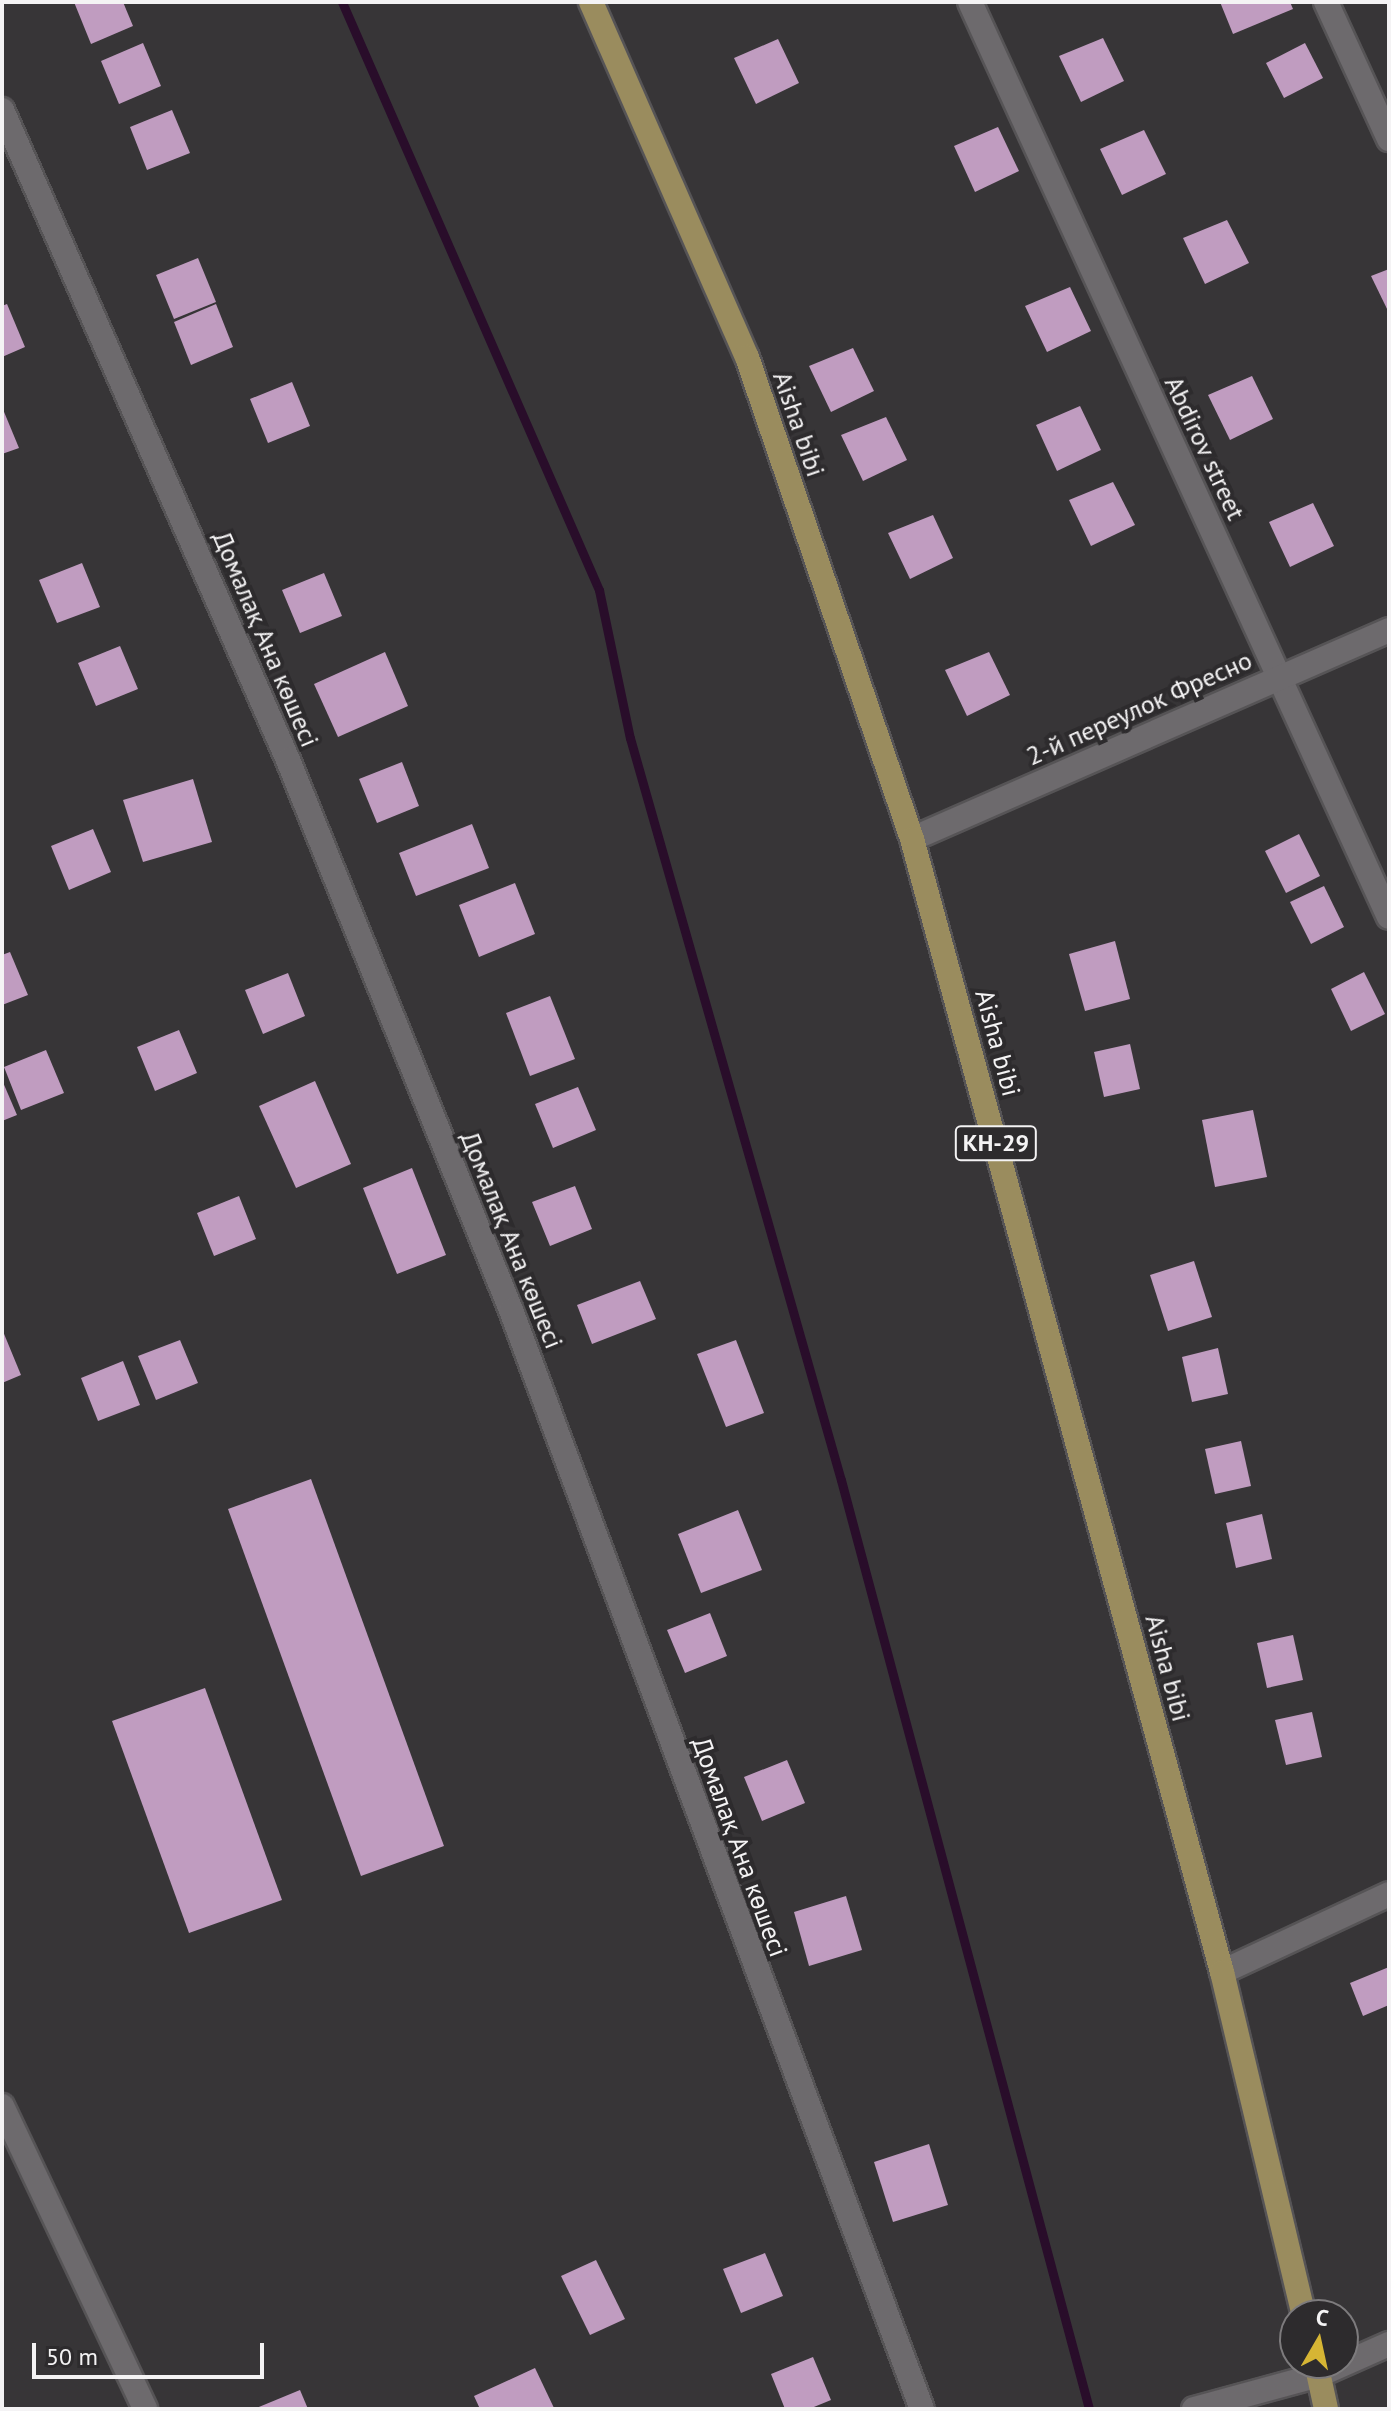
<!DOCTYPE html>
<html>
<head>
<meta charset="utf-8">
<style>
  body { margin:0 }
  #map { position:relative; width:1391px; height:2411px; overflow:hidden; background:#373537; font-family:"PT Sans",sans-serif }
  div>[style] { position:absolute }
  .stream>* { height:9px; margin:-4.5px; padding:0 4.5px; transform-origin:4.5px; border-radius:4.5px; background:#290d2a }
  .building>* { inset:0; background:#c09cc0 }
  .roads { filter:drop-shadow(2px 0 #565456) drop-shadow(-2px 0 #565456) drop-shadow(0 2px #565456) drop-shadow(0 -2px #565456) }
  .minor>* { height:24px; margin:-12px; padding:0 12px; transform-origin:12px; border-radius:12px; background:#6d6a6d }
  .primary>* { height:24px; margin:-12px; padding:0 12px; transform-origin:12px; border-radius:12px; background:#9a8c5e }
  span { translate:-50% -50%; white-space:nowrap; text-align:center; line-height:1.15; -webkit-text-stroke:8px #2d2b2d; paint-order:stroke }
  .shield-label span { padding:2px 6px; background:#2d2b2d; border:2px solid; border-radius:6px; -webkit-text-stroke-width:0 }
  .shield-label { font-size:24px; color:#f4f3f4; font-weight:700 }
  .street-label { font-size:26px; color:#f4f3f4 }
  .frame { position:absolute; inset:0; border:4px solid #f4f3f4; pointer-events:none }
  .north { position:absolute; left:1279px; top:2299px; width:80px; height:80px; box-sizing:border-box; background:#2d2b2d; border:2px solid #7d7b7d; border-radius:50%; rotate:9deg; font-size:22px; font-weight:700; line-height:32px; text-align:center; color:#f4f3f4 }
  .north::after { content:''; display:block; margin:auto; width:28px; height:36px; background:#d6b534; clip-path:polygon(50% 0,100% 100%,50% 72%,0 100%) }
  .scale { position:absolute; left:32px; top:2343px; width:232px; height:36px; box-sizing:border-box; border:4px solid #f4f3f4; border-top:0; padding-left:10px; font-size:24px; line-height:28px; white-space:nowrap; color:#f4f3f4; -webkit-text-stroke:6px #2d2b2d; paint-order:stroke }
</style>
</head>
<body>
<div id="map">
  <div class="stream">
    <i style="left:342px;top:2px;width:642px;rotate:66.39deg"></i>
    <i style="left:599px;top:590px;width:151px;rotate:78.2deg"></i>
    <i style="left:630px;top:738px;width:771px;rotate:74.13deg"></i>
    <i style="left:841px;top:1480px;width:962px;rotate:75.05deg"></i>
  </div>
  <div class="building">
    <i style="clip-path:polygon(74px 2px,123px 2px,133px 26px,91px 44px)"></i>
    <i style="clip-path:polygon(1220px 2px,1290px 2px,1293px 9px,1233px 34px)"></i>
    <i style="clip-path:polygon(1103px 38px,1124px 81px,1081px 102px,1059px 56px)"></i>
    <i style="clip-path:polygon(778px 39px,799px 83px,756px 104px,734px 58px)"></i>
    <i style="clip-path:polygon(143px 43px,161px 86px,119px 104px,101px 61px)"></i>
    <i style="clip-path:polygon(1305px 43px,1323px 78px,1284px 98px,1266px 63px)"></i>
    <i style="clip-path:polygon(172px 110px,190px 153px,147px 170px,130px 127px)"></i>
    <i style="clip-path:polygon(998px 127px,1019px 171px,975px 192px,954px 146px)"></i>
    <i style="clip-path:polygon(1144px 130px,1166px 174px,1122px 195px,1100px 149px)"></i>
    <i style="clip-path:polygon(1227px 220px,1249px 263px,1205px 284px,1183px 238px)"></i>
    <i style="clip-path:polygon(198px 258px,216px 302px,174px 319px,156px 275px)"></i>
    <i style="clip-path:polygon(1389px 269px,1389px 313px,1371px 276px)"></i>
    <i style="clip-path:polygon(1070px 287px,1091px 331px,1047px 352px,1025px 306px)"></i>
    <i style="clip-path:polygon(7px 304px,25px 347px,2px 357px,2px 306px)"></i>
    <i style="clip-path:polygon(216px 304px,233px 347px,191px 365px,174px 322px)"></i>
    <i style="clip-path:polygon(853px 348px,874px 391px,831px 412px,809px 366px)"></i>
    <i style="clip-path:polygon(1252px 376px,1273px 419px,1230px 440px,1208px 395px)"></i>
    <i style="clip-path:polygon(292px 382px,310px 426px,268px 443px,250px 399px)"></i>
    <i style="clip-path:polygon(1080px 406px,1101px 450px,1057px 471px,1036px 425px)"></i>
    <i style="clip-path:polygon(2px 407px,19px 448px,2px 454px)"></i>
    <i style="clip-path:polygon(886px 417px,907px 460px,863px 481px,841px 435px)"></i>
    <i style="clip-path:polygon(1113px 482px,1135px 525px,1091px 546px,1069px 500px)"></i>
    <i style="clip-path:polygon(1313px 503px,1334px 546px,1290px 567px,1269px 522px)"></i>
    <i style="clip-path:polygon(933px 515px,953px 558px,910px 579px,888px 533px)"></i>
    <i style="clip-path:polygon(82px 563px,100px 607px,57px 623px,39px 580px)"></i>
    <i style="clip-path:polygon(324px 573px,342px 616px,300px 633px,282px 590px)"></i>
    <i style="clip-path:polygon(120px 646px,138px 689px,96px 706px,78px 663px)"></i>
    <i style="clip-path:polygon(385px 652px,408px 706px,338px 737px,314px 684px)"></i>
    <i style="clip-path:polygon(989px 652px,1010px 695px,967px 716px,945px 670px)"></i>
    <i style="clip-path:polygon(402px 762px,419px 806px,377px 823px,359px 779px)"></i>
    <i style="clip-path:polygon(193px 779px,212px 842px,143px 862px,123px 800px)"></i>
    <i style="clip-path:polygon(472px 824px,489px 868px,416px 896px,399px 853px)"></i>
    <i style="clip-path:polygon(93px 829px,111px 872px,69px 890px,51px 846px)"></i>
    <i style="clip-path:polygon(1299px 834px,1320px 876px,1286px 893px,1265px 851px)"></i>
    <i style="clip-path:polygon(515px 883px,535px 934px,479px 957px,459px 905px)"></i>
    <i style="clip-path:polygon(1324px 886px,1344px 927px,1311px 944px,1290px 902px)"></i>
    <i style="clip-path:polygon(1115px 941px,1130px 999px,1085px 1011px,1069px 954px)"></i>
    <i style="clip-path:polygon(10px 952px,28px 995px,2px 1005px,2px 955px)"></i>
    <i style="clip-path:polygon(1364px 972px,1385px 1014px,1351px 1031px,1331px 989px)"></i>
    <i style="clip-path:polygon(288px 973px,305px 1016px,263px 1034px,245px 990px)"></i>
    <i style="clip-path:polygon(550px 996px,575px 1059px,530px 1076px,506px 1013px)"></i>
    <i style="clip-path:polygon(179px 1030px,197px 1073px,155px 1091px,137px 1047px)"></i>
    <i style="clip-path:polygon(1130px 1044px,1140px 1089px,1104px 1097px,1094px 1052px)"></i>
    <i style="clip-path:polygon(46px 1050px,64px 1093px,21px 1110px,4px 1067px)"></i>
    <i style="clip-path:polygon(2px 1080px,17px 1115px,2px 1121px)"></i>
    <i style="clip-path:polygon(315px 1081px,351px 1164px,296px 1188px,259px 1106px)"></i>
    <i style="clip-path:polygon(578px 1087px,596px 1130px,553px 1148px,535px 1104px)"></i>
    <i style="clip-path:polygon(1253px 1110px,1267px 1177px,1215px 1187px,1202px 1120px)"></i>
    <i style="clip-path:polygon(412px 1168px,446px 1255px,397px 1274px,363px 1188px)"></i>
    <i style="clip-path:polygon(575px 1186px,592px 1229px,550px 1246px,532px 1202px)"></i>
    <i style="clip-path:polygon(239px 1196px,256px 1239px,214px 1256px,197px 1213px)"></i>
    <i style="clip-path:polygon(1194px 1261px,1212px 1317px,1168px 1331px,1150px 1275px)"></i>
    <i style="clip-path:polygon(640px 1281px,656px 1319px,592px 1344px,577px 1305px)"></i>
    <i style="clip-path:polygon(2px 1329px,21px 1375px,2px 1383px)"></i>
    <i style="clip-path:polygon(180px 1340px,198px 1383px,156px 1400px,138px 1356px)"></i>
    <i style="clip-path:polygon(736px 1340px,764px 1413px,726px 1427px,697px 1354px)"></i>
    <i style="clip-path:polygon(1218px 1348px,1228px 1394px,1192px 1402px,1182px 1357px)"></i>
    <i style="clip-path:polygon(123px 1361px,140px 1405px,98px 1421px,81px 1378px)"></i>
    <i style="clip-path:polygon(1241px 1441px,1251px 1486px,1215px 1494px,1205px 1449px)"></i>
    <i style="clip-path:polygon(311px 1479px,444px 1846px,361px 1876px,228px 1509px)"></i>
    <i style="clip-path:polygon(738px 1510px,762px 1570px,701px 1593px,678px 1534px)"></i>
    <i style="clip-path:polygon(1262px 1514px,1272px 1559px,1236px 1568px,1226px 1523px)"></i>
    <i style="clip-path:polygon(710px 1613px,727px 1656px,685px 1673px,667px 1630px)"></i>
    <i style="clip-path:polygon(1293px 1635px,1303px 1680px,1267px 1688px,1257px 1643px)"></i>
    <i style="clip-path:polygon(205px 1688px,282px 1900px,189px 1933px,112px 1721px)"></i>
    <i style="clip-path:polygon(1312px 1712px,1322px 1757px,1286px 1765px,1275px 1720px)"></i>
    <i style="clip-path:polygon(787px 1760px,805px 1803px,762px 1821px,744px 1777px)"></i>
    <i style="clip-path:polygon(846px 1896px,862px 1950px,809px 1966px,794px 1912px)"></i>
    <i style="clip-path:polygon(1389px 1967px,1389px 2005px,1363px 2016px,1350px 1983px)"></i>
    <i style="clip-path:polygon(929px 2144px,948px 2205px,893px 2222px,874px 2162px)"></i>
    <i style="clip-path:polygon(765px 2253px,783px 2296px,741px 2313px,723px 2269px)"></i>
    <i style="clip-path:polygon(596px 2260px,625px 2319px,590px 2335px,561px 2276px)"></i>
    <i style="clip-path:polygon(813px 2357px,831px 2400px,809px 2409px,785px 2409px,771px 2374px)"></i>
    <i style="clip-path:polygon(535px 2368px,554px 2408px,480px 2409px,474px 2396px)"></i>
    <i style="clip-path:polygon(300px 2390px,308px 2409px,254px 2409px)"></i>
  </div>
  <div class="roads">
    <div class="minor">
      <i style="left:970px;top:2px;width:1006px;rotate:65.4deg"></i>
      <i style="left:1326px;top:2px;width:151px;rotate:65.3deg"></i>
      <i style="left:2px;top:110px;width:710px;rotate:66.25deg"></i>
      <i style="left:288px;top:760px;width:593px;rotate:67.93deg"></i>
      <i style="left:511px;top:1310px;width:1173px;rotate:69.5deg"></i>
      <i style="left:912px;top:839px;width:521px;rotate:-23.66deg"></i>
      <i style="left:1222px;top:1972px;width:184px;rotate:-25deg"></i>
      <i style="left:2px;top:2106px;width:335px;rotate:64.7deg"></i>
      <i style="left:1194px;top:2409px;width:130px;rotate:-15.2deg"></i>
      <i style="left:1319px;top:2375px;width:77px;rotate:-23.9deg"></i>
    </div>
    <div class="primary">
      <i style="left:591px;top:2px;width:388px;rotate:66.3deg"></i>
      <i style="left:747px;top:357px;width:509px;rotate:71.1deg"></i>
      <i style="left:912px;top:839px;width:1175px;rotate:74.7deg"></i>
      <i style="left:1222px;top:1972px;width:353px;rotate:76.6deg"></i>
      <i style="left:1316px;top:2363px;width:47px;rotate:77.7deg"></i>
    </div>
  </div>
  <div class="shield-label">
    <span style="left:996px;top:1143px">КН-29</span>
  </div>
  <div class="street-label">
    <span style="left:799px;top:424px;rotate:71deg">Aisha bibi</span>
    <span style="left:1205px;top:448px;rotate:65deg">Abdirov street</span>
    <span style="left:266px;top:639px;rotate:67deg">Домалақ Ана көшесі</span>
    <span style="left:1139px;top:708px;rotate:-24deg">2-й переулок Фресно</span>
    <span style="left:998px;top:1043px;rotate:75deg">Aisha bibi</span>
    <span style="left:512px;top:1240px;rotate:68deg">Домалақ Ана көшесі</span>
    <span style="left:1168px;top:1668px;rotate:75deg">Aisha bibi</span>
    <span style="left:740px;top:1847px;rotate:70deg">Домалақ Ана көшесі</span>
  </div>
  <div class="frame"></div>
  <div class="north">С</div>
  <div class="scale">50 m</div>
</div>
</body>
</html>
